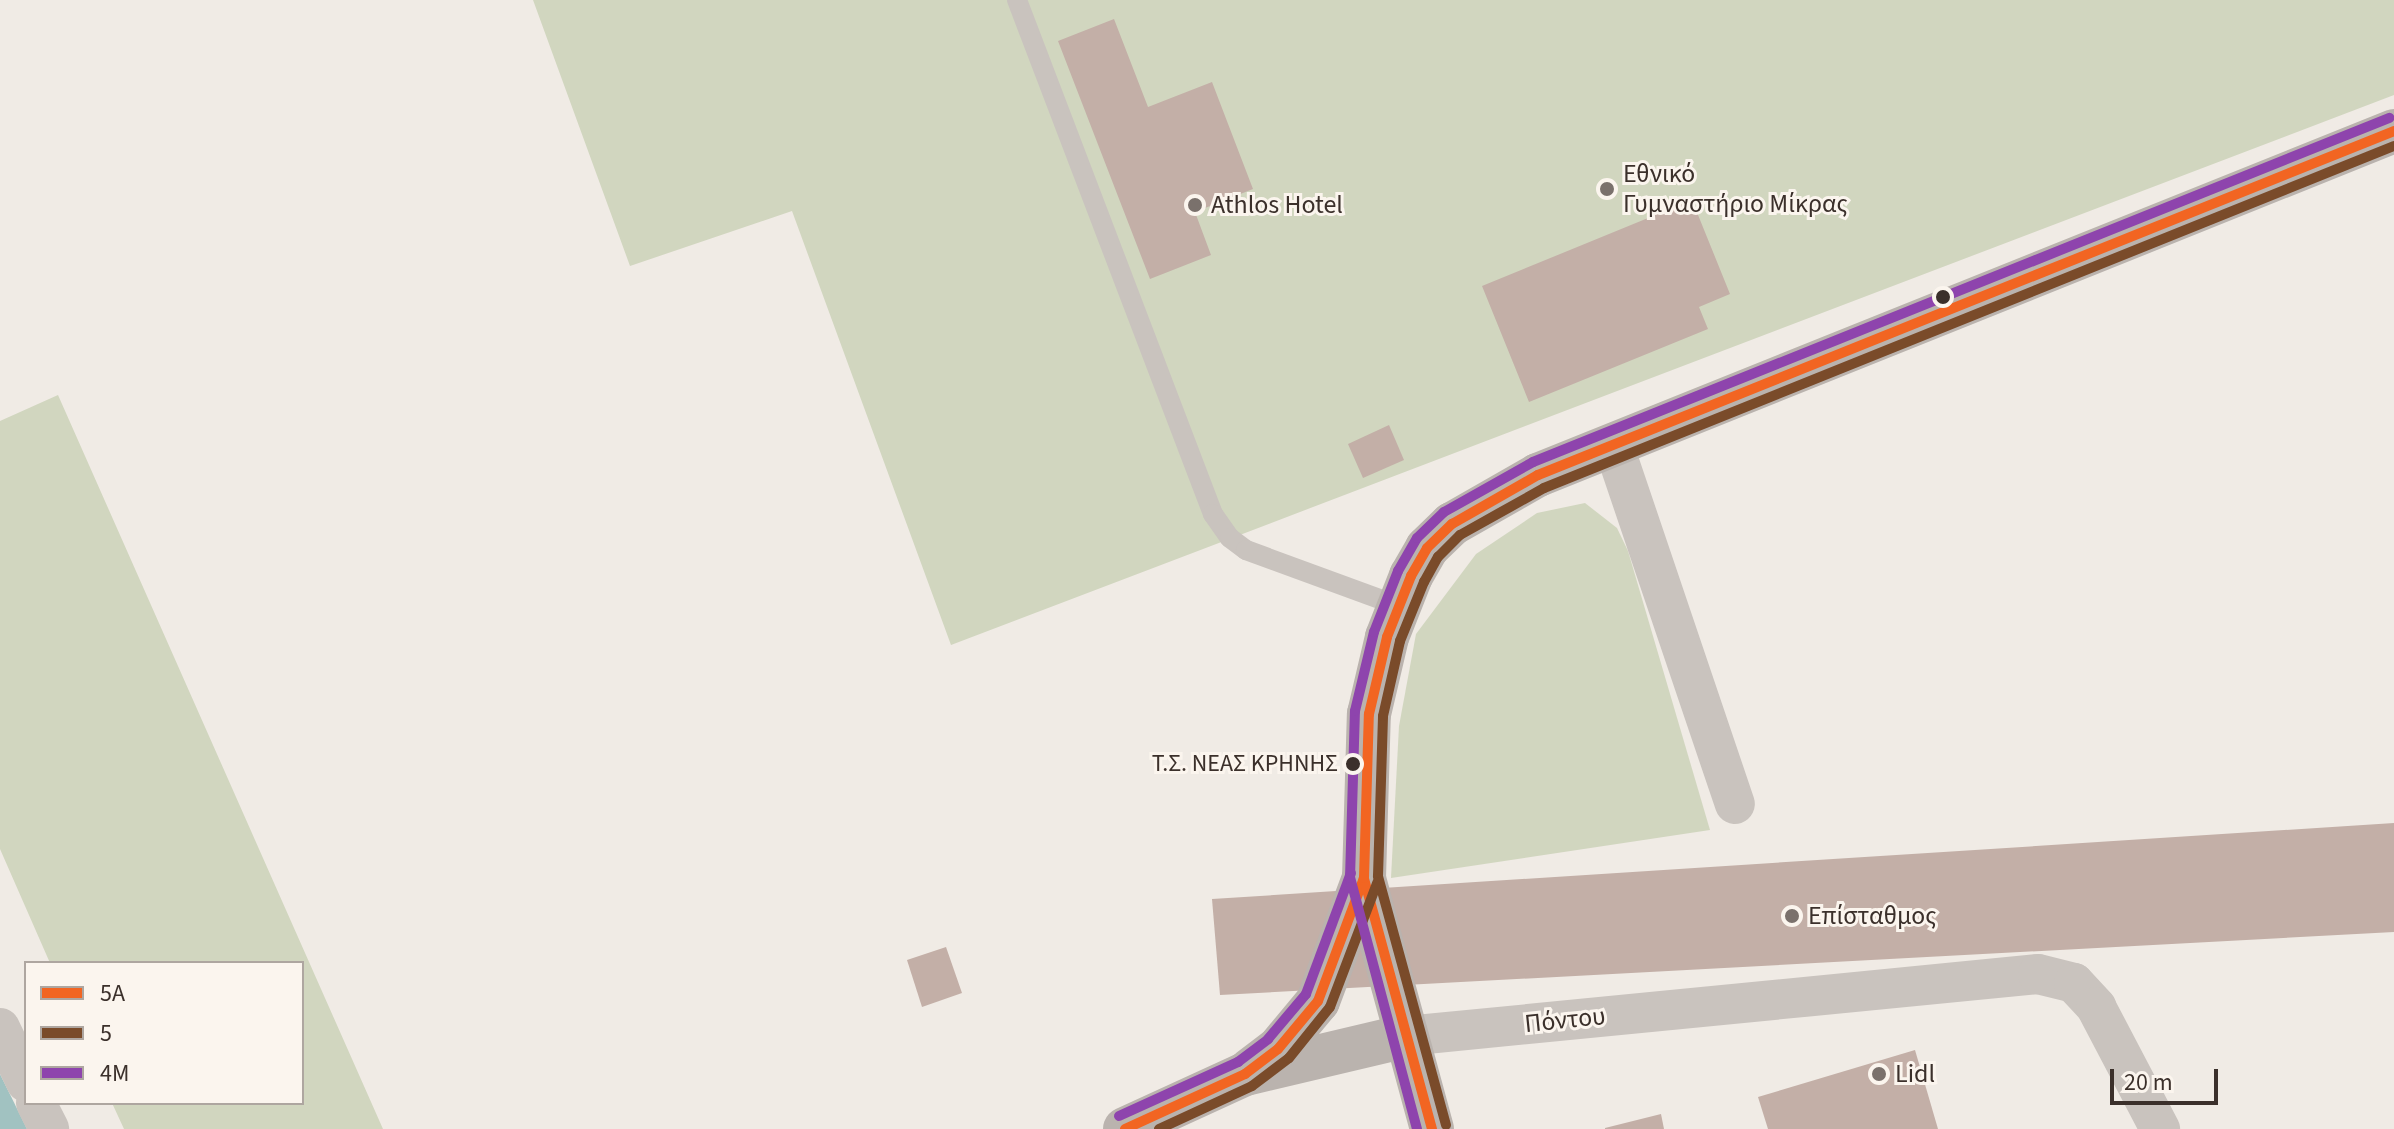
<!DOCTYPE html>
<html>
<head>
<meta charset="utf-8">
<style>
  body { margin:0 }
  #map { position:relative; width:2394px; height:1129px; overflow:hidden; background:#f0ebe5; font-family:"Source Sans 3",sans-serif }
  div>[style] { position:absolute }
  .green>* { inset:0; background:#d1d6bf }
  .water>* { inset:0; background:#a1c2c1 }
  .building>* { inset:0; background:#c3afa7 }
  .service>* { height:20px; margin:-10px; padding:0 10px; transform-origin:10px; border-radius:10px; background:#c9c3be }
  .minor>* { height:40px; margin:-20px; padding:0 20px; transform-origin:20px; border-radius:20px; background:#c9c3be }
  .secondary>* { height:44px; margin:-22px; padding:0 22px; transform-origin:22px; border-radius:22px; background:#bab3ae }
  .bus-1>* { height:10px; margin:-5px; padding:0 5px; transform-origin:5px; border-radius:5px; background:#f26522 }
  .bus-2>* { height:10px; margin:-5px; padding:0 5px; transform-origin:5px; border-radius:5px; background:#7a4b2a }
  .bus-3>* { height:10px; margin:-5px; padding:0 5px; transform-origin:5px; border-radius:5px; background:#8e44ad }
  .dots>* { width:22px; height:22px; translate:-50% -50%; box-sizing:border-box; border:4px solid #fbf5ee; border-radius:50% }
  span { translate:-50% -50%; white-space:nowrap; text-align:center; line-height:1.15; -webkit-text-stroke:6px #fbf5ee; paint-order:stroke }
  .bus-label { font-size:24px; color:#3b302b }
  .right { translate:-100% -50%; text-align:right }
  .poi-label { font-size:26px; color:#3b302b }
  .left { translate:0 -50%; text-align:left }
  .street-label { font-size:26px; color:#3b302b }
  .legend { position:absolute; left:24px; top:961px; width:280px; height:144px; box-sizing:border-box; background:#fbf5ee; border:2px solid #aea6a0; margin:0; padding:10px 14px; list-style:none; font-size:24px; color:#3b302b }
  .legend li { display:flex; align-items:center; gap:16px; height:40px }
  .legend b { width:40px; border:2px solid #aea6a0 }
  .scale { position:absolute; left:2110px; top:1069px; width:108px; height:36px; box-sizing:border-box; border:4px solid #3b302b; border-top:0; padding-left:10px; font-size:24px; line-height:28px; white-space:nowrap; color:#3b302b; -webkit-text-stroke:6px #fbf5ee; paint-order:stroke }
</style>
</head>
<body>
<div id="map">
  <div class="green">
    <i style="clip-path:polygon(533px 0,2394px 0,2394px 95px,951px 645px,792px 211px,630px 266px)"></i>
    <i style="clip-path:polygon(58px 395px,383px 1129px,124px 1129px,112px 1103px,302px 1103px,302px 963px,50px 963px,0 849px,0 421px)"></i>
    <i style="clip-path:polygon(1585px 503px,1617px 528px,1628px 551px,1710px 830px,1391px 878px,1399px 726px,1416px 634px,1476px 554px,1537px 513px)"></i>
  </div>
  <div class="water">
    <i style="clip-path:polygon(0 1074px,27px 1129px,0 1129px)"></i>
  </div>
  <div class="building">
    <i style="clip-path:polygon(1114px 19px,1148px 107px,1212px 82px,1253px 189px,1195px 212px,1211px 255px,1150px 279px,1058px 41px)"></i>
    <i style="clip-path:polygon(1692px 200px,1730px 294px,1699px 307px,1708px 329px,1529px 402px,1482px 286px)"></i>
    <i style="clip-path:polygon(1389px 425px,1404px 460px,1363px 478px,1348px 444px)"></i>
    <i style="clip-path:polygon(2394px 823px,2394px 932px,1220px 995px,1212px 899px)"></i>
    <i style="clip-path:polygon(946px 947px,962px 993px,922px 1007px,907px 960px)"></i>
    <i style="clip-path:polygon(1915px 1050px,1938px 1129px,1768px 1129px,1758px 1097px)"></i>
    <i style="clip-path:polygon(1661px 1114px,1664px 1129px,1605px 1129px,1605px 1128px)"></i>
  </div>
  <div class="service">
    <i style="left:1017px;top:0;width:550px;rotate:69.13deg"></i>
    <i style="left:1213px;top:514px;width:29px;rotate:55deg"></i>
    <i style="left:1230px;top:538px;width:20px;rotate:37deg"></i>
    <i style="left:1246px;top:550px;width:163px;rotate:20.1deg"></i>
  </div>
  <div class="minor">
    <i style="left:1613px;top:444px;width:380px;rotate:71.3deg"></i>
    <i style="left:0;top:1028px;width:60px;rotate:64.3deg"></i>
    <i style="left:1406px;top:1036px;width:635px;rotate:-5.6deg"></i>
    <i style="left:2038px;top:974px;width:37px;rotate:14deg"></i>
    <i style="left:2074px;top:983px;width:33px;rotate:47deg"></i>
    <i style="left:2096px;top:1007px;width:138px;rotate:62.3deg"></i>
    <i style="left:36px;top:1103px;width:29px;rotate:63deg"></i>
  </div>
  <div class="secondary">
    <i style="left:1250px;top:1070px;width:35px;rotate:-37deg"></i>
    <i style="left:1278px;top:1049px;width:62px;rotate:-50.2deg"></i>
    <i style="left:1318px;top:1001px;width:131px;rotate:-69.5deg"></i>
    <i style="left:1125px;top:1129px;width:132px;rotate:-24.6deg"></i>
    <i style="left:1245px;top:1074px;width:165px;rotate:-13.3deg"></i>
    <i style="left:1432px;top:1129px;width:260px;rotate:-105.2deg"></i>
    <i style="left:1364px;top:878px;width:164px;rotate:-88.3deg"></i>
    <i style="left:1369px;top:714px;width:79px;rotate:-76.8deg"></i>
    <i style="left:1387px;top:637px;width:66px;rotate:-68.5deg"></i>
    <i style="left:1411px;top:576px;width:32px;rotate:-60deg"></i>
    <i style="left:1427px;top:548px;width:35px;rotate:-44deg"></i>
    <i style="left:1452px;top:524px;width:99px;rotate:-29.7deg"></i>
    <i style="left:1538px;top:475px;width:923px;rotate:-21.89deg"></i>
  </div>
  <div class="bus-1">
    <i style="left:1125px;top:1129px;width:132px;rotate:-24.6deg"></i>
    <i style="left:1245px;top:1074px;width:41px;rotate:-37.1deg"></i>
    <i style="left:1278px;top:1049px;width:62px;rotate:-50.2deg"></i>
    <i style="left:1318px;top:1001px;width:131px;rotate:-69.5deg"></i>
    <i style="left:1432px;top:1129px;width:260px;rotate:-105.2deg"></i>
    <i style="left:1364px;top:878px;width:164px;rotate:-88.3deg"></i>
    <i style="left:1369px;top:714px;width:79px;rotate:-76.8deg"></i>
    <i style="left:1387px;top:637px;width:66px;rotate:-68.5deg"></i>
    <i style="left:1411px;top:576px;width:32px;rotate:-60deg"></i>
    <i style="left:1427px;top:548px;width:35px;rotate:-44deg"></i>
    <i style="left:1452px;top:524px;width:99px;rotate:-29.7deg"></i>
    <i style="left:1538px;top:475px;width:923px;rotate:-21.89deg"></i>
  </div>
  <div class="bus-2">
    <i style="left:1446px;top:1125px;width:258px;rotate:-105.3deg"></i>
    <i style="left:1378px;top:876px;width:160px;rotate:-88.2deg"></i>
    <i style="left:1383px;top:716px;width:77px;rotate:-77.2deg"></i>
    <i style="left:1400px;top:641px;width:64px;rotate:-67.9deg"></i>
    <i style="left:1424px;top:582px;width:29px;rotate:-61deg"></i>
    <i style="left:1438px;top:557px;width:31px;rotate:-45deg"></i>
    <i style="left:1460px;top:535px;width:96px;rotate:-29.2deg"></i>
    <i style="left:1544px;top:488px;width:916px;rotate:-21.92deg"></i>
    <i style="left:1159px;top:1129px;width:102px;rotate:-24.8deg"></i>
    <i style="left:1252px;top:1086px;width:46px;rotate:-37.1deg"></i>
    <i style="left:1289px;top:1058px;width:65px;rotate:-51.2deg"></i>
    <i style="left:1330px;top:1007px;width:133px;rotate:-69.2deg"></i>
  </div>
  <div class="bus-3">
    <i style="left:1119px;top:1116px;width:131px;rotate:-24.4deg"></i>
    <i style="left:1238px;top:1062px;width:38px;rotate:-37deg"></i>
    <i style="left:1268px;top:1039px;width:59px;rotate:-49.8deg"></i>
    <i style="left:1306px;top:994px;width:129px;rotate:-69.6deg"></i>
    <i style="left:1417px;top:1129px;width:260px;rotate:-104.9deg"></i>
    <i style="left:1350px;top:878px;width:167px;rotate:-88.3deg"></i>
    <i style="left:1355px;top:711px;width:81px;rotate:-76.5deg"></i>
    <i style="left:1374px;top:632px;width:66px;rotate:-68.5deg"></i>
    <i style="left:1398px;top:571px;width:38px;rotate:-60deg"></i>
    <i style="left:1417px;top:538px;width:37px;rotate:-44deg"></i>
    <i style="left:1444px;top:512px;width:102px;rotate:-29.3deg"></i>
    <i style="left:1533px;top:462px;width:923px;rotate:-21.89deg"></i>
  </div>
  <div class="dots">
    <i style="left:1607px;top:189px;background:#7a716c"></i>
    <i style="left:1195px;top:205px;background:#7a716c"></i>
    <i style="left:1943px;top:297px;background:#3b302b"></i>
    <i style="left:1353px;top:764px;background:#3b302b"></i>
    <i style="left:1792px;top:916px;background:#7a716c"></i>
    <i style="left:1879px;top:1074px;background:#7a716c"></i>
  </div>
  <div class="bus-label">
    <span class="right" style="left:1338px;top:764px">Τ.Σ. ΝΕΑΣ ΚΡΗΝΗΣ</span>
  </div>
  <div class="poi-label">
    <span class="left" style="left:1623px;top:189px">Εθνικό<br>Γυμναστήριο Μίκρας</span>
    <span class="left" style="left:1211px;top:205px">Athlos Hotel</span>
    <span class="left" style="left:1808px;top:916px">Επίσταθμος</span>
    <span class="left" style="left:1895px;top:1074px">Lidl</span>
  </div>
  <div class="street-label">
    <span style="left:1565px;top:1020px;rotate:-6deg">Πόντου</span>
  </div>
  <ul class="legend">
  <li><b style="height:10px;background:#f26522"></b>5Α</li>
  <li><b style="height:10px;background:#7a4b2a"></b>5</li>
  <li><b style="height:10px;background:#8e44ad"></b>4Μ</li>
  </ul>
  <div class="scale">20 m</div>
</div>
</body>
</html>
